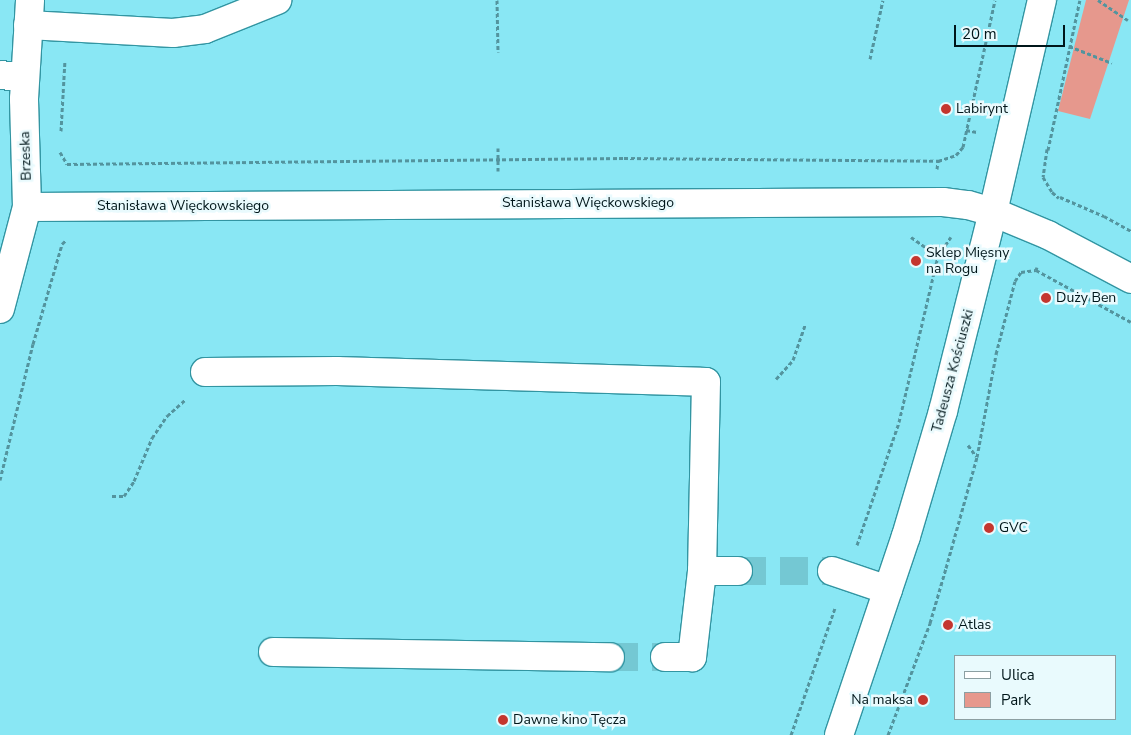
<!DOCTYPE html>
<html>
<head>
<meta charset="utf-8">
<style>
  body { margin:0 }
  #map { position:relative; width:1131px; height:735px; overflow:hidden; background:#89e7f4; font-family:"Nunito Sans",sans-serif }
  div>[style] { position:absolute }
  .green>* { inset:0; background:#e6988d }
  .minor-tunnel>* { height:28px; margin-top:-14px; transform-origin:0; background:repeating-linear-gradient(90deg,#74c8d3 0 28px,transparent 0 42px) }
  .path>* { height:3px; margin-top:-1.5px; transform-origin:0; background:repeating-linear-gradient(90deg,#53949e 0 4px,transparent 0 6.5px) }
  .roads { filter:drop-shadow(1px 0 #3295a2) drop-shadow(-1px 0 #3295a2) drop-shadow(0 1px #3295a2) drop-shadow(0 -1px #3295a2) }
  .minor>* { height:28px; margin:-14px; padding:0 14px; transform-origin:14px; border-radius:14px; background:#fff }
  .dots>* { width:14px; height:14px; translate:-50% -50%; box-sizing:border-box; border:2px solid #e9fafd; border-radius:50% }
  span { translate:-50% -50%; white-space:nowrap; text-align:center; line-height:1.15; -webkit-text-stroke:5px #e9fafd; paint-order:stroke }
  .poi-label { font-size:14px; color:#00161a }
  .left { translate:0 -50%; text-align:left }
  .right { translate:-100% -50%; text-align:right }
  .street-label { font-size:14px; color:#00161a }
  .legend { position:absolute; left:954px; top:655px; width:162px; height:65px; box-sizing:border-box; background:#e9fafd; border:1px solid #8c9fa2; margin:0; padding:6px 9px; list-style:none; font-size:15px; color:#00161a }
  .legend li { display:flex; align-items:center; gap:10px; height:25px }
  .legend b { width:25px; border:1px solid #8c9fa2 }
  .scale { position:absolute; left:954px; top:25px; width:111px; height:22px; box-sizing:border-box; border:2px solid #00161a; border-top:0; padding-left:6px; font-size:15px; line-height:18px; white-space:nowrap; color:#00161a; -webkit-text-stroke:4px #e9fafd; paint-order:stroke }
</style>
</head>
<body>
<div id="map">
  <div class="green">
    <i style="clip-path:polygon(1086px 0,1129px 0,1090px 119px,1058px 111px)"></i>
  </div>
  <div class="minor-tunnel">
    <i style="left:738px;top:571px;width:94px"></i>
    <i style="left:610px;top:657px;width:55px"></i>
  </div>
  <div class="path">
    <i style="left:497px;top:0;width:52px;rotate:88.9deg"></i>
    <i style="left:1098px;top:0;width:36px;rotate:34deg"></i>
    <i style="left:1069px;top:46px;width:46px;rotate:21.6deg"></i>
    <i style="left:870px;top:59px;width:60px;rotate:-77.6deg"></i>
    <i style="left:966px;top:130px;width:11px;rotate:10deg"></i>
    <i style="left:61px;top:131px;width:71px;rotate:-86.8deg"></i>
    <i style="left:1047px;top:149px;width:28px;rotate:98deg"></i>
    <i style="left:1043px;top:177px;width:17px;rotate:59deg"></i>
    <i style="left:1052px;top:192px;width:9px;rotate:41deg"></i>
    <i style="left:1048px;top:150px;width:153px;rotate:-78deg"></i>
    <i style="left:60px;top:152px;width:14px;rotate:60deg"></i>
    <i style="left:67px;top:164px;width:557px;rotate:-0.62deg"></i>
    <i style="left:624px;top:158px;width:314px;rotate:0.5deg"></i>
    <i style="left:937px;top:169px;width:8px;rotate:-83deg"></i>
    <i style="left:938px;top:161px;width:19px;rotate:-18deg"></i>
    <i style="left:956px;top:155px;width:11px;rotate:-49deg"></i>
    <i style="left:963px;top:147px;width:150px;rotate:-77.7deg"></i>
    <i style="left:498px;top:171px;width:23px;rotate:-90deg"></i>
    <i style="left:1060px;top:197px;width:48px;rotate:23.4deg"></i>
    <i style="left:1104px;top:216px;width:31px;rotate:29deg"></i>
    <i style="left:911px;top:237px;width:33px;rotate:35deg"></i>
    <i style="left:1036px;top:270px;width:108px;rotate:28.7deg"></i>
    <i style="left:776px;top:379px;width:25px;rotate:-48deg"></i>
    <i style="left:793px;top:360px;width:37px;rotate:-71deg"></i>
    <i style="left:968px;top:445px;width:14px;rotate:54deg"></i>
    <i style="left:0;top:480px;width:140px;rotate:-76.4deg"></i>
    <i style="left:33px;top:344px;width:104px;rotate:-73.8deg"></i>
    <i style="left:62px;top:244px;width:6px;rotate:-45deg"></i>
    <i style="left:112px;top:496px;width:12px"></i>
    <i style="left:124px;top:496px;width:18px;rotate:-56deg"></i>
    <i style="left:134px;top:481px;width:47px;rotate:-67.3deg"></i>
    <i style="left:152px;top:438px;width:27px;rotate:-56deg"></i>
    <i style="left:167px;top:416px;width:25px;rotate:-42deg"></i>
    <i style="left:857px;top:545px;width:130px;rotate:-71.1deg"></i>
    <i style="left:899px;top:422px;width:171px;rotate:-76.8deg"></i>
    <i style="left:938px;top:256px;width:23px;rotate:-56deg"></i>
    <i style="left:791px;top:735px;width:134px;rotate:-70.9deg"></i>
    <i style="left:888px;top:735px;width:120px;rotate:-69.4deg"></i>
    <i style="left:930px;top:623px;width:57px;rotate:-73.8deg"></i>
    <i style="left:946px;top:568px;width:115px;rotate:-74.4deg"></i>
    <i style="left:977px;top:457px;width:105px;rotate:-79.5deg"></i>
    <i style="left:996px;top:354px;width:75px;rotate:-75.4deg"></i>
    <i style="left:1015px;top:281px;width:11px;rotate:-56deg"></i>
    <i style="left:1021px;top:272px;width:15px;rotate:-8deg"></i>
    <i style="left:1036px;top:270px;width:3px;rotate:-72deg"></i>
  </div>
  <div class="roads">
    <div class="minor">
      <i style="left:28px;top:25px;width:145px;rotate:3.2deg"></i>
      <i style="left:173px;top:33px;width:32px;rotate:-7deg"></i>
      <i style="left:205px;top:29px;width:78px;rotate:-21.9deg"></i>
      <i style="left:0;top:75px;width:25px;rotate:5deg"></i>
      <i style="left:27px;top:207px;width:916px;rotate:-0.31deg"></i>
      <i style="left:943px;top:202px;width:25px;rotate:7deg"></i>
      <i style="left:968px;top:205px;width:26px;rotate:16deg"></i>
      <i style="left:993px;top:212px;width:60px;rotate:22.7deg"></i>
      <i style="left:1048px;top:235px;width:94px;rotate:27.9deg"></i>
      <i style="left:0;top:309px;width:106px;rotate:-75.2deg"></i>
      <i style="left:27px;top:207px;width:108px;rotate:-91.6deg"></i>
      <i style="left:24px;top:99px;width:99px;rotate:-86.5deg"></i>
      <i style="left:205px;top:372px;width:132px;rotate:-0.4deg"></i>
      <i style="left:337px;top:371px;width:369px;rotate:1.7deg"></i>
      <i style="left:706px;top:382px;width:189px;rotate:91.2deg"></i>
      <i style="left:702px;top:571px;width:87px;rotate:96.6deg"></i>
      <i style="left:692px;top:657px;width:27px;rotate:180deg"></i>
      <i style="left:702px;top:571px;width:36px"></i>
      <i style="left:832px;top:571px;width:59px;rotate:18.7deg"></i>
      <i style="left:273px;top:652px;width:337px;rotate:0.9deg"></i>
      <i style="left:839px;top:735px;width:210px;rotate:-71.4deg"></i>
      <i style="left:906px;top:536px;width:130px;rotate:-73.5deg"></i>
      <i style="left:943px;top:411px;width:205px;rotate:-75.9deg"></i>
      <i style="left:993px;top:212px;width:218px;rotate:-77deg"></i>
    </div>
  </div>
  <div class="dots">
    <i style="left:946px;top:109px;background:#c4362f"></i>
    <i style="left:916px;top:261px;background:#c4362f"></i>
    <i style="left:1046px;top:298px;background:#c4362f"></i>
    <i style="left:989px;top:528px;background:#c4362f"></i>
    <i style="left:948px;top:625px;background:#c4362f"></i>
    <i style="left:923px;top:700px;background:#c4362f"></i>
    <i style="left:503px;top:720px;background:#c4362f"></i>
  </div>
  <div class="poi-label">
    <span class="left" style="left:956px;top:109px">Labirynt</span>
    <span class="left" style="left:926px;top:261px">Sklep Mięsny<br>na Rogu</span>
    <span class="left" style="left:1056px;top:298px">Duży Ben</span>
    <span class="left" style="left:999px;top:528px">GVC</span>
    <span class="left" style="left:958px;top:625px">Atlas</span>
    <span class="right" style="left:913px;top:700px">Na maksa</span>
    <span class="left" style="left:513px;top:720px">Dawne kino Tęcza</span>
  </div>
  <div class="street-label">
    <span style="left:26px;top:156px;rotate:-92deg">Brzeska</span>
    <span style="left:588px;top:203px">Stanisława Więckowskiego</span>
    <span style="left:183px;top:206px">Stanisława Więckowskiego</span>
    <span style="left:953px;top:371px;rotate:-75deg">Tadeusza Kościuszki</span>
  </div>
  <ul class="legend">
  <li><b style="height:6px;background:#fff"></b>Ulica</li>
  <li><b style="height:14px;background:#e6988d"></b>Park</li>
  </ul>
  <div class="scale">20 m</div>
</div>
</body>
</html>
